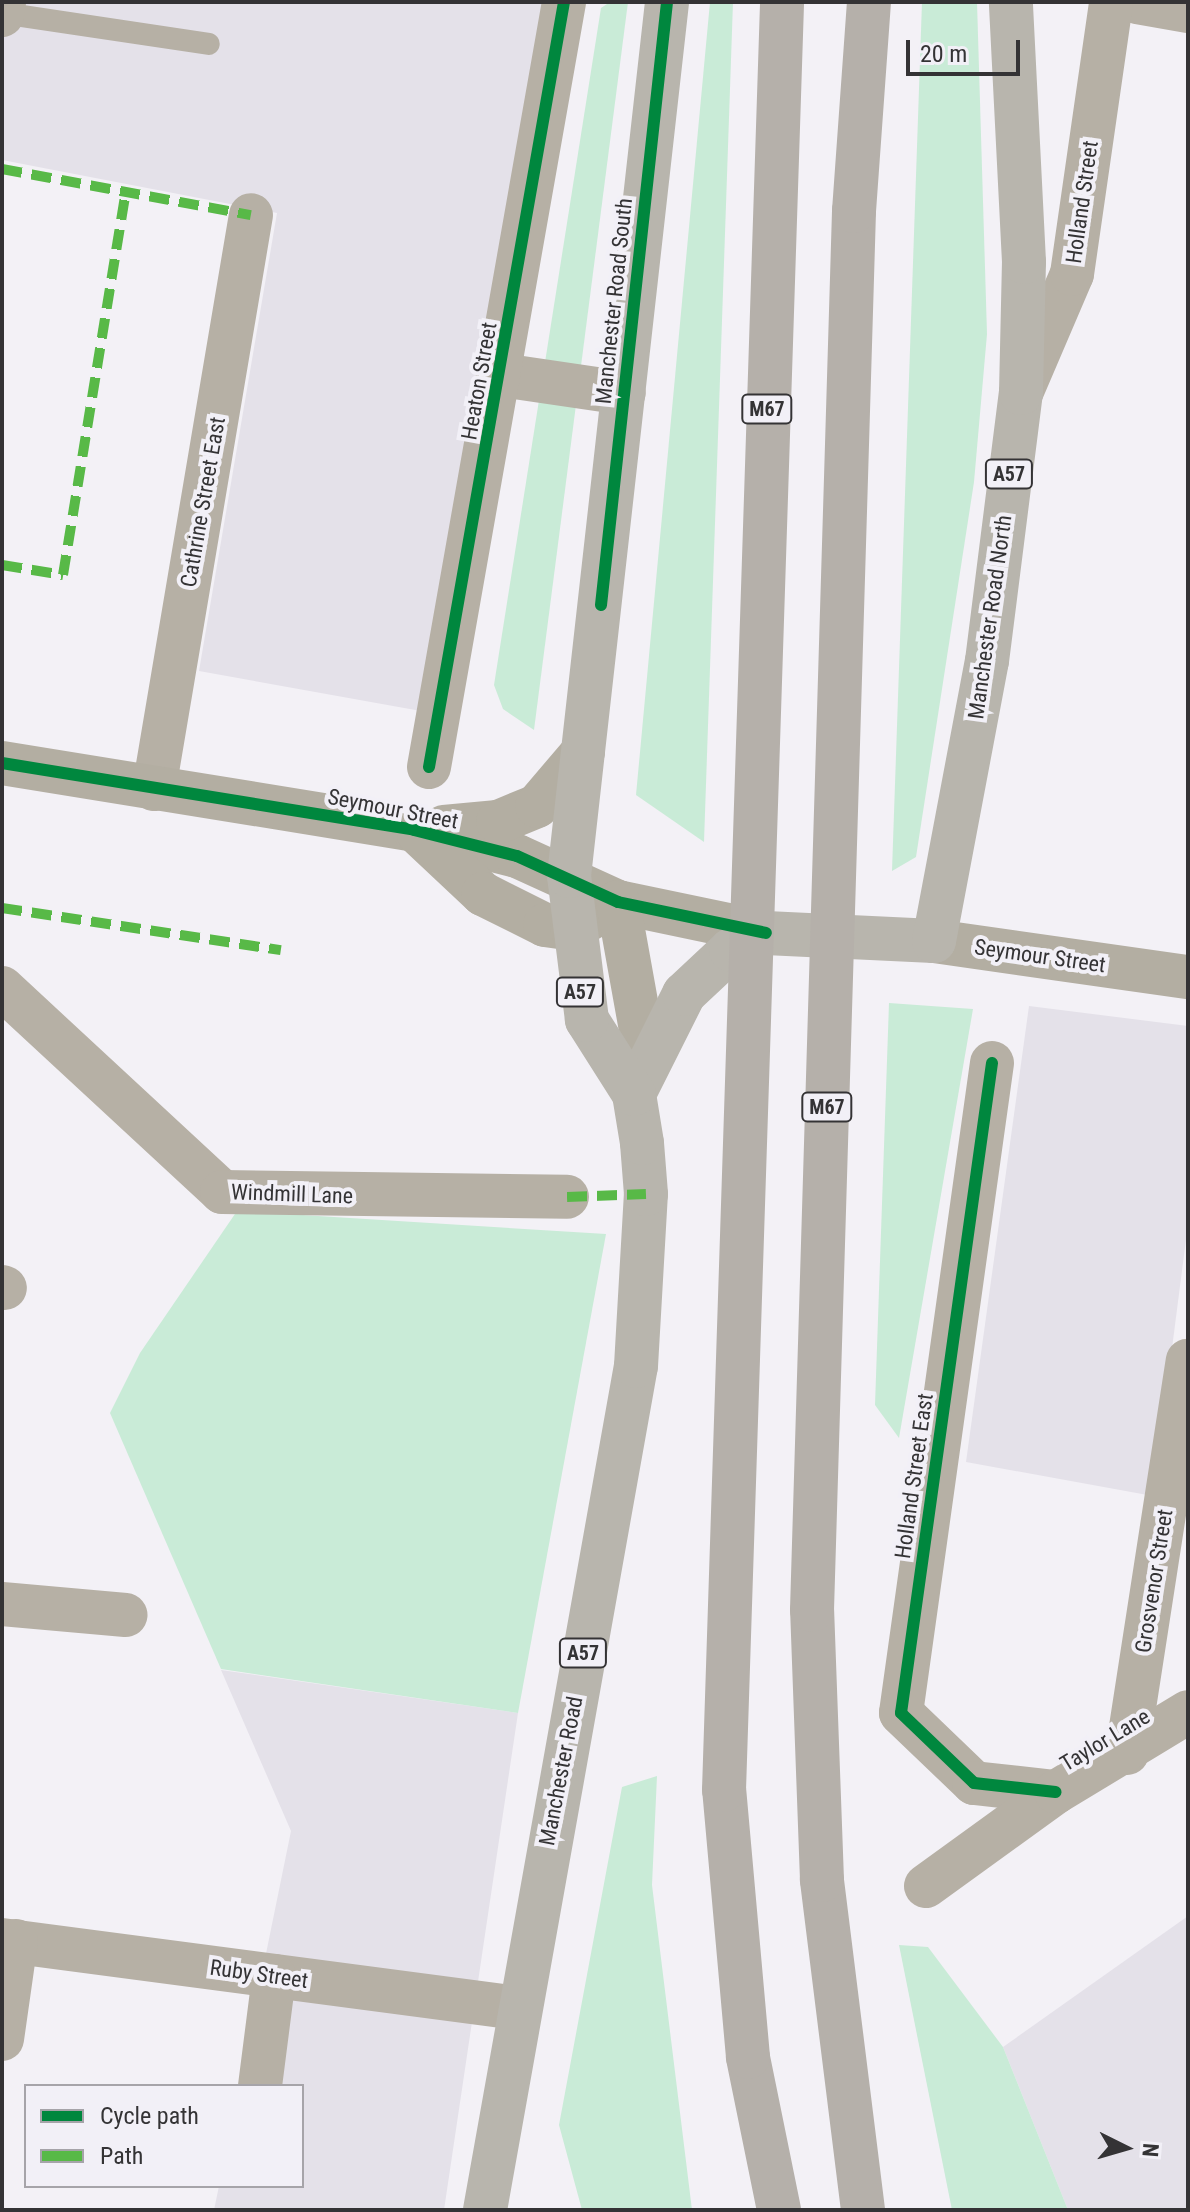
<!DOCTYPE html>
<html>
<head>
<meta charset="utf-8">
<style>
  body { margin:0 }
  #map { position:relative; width:1190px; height:2212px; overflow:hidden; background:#f3f1f6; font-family:"Roboto Condensed",sans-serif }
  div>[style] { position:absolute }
  .built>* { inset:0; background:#e4e1e9 }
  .green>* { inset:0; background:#c9ebd7 }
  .lane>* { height:22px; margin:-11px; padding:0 11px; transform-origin:11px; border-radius:11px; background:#b6b0a5 }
  .street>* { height:44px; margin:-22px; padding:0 22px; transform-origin:22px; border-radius:22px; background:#b6b0a5 }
  .secondary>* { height:44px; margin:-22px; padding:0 22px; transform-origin:22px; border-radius:22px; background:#b3aea2 }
  .primary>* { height:44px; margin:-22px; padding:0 22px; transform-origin:22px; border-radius:22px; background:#b8b5ad }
  .highway>* { height:44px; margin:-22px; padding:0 22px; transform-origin:22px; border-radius:22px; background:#b5b0aa }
  .quiet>* { height:10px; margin-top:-5px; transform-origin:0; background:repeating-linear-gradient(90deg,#58b947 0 20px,transparent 0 30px) }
  .cycleway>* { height:12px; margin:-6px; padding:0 6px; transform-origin:6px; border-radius:6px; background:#00873e }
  span { translate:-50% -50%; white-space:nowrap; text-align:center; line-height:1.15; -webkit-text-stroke:8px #f2f0f7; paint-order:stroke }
  .shield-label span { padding:2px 6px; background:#f2f0f7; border:2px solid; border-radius:6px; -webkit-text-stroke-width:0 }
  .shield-label { font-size:20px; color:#343335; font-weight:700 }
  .street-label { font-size:22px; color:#343335 }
  .frame { position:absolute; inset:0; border:4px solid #343335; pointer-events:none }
  .legend { position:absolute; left:24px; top:2084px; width:280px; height:104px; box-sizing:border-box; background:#f2f0f7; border:2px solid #a6a4a9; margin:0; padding:10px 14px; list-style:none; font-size:24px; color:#343335 }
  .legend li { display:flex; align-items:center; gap:16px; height:40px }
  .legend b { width:40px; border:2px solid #a6a4a9 }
  .north { position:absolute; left:1086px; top:2108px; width:80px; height:80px; -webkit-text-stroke:6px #f2f0f7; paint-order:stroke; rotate:95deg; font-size:22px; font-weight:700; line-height:32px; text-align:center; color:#343335 }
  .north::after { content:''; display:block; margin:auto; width:28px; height:36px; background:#343335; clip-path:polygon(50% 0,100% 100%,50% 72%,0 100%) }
  .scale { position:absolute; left:906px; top:40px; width:114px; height:36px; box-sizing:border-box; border:4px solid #343335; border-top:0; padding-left:10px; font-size:24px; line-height:28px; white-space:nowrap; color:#343335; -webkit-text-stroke:6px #f2f0f7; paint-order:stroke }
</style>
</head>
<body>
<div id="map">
  <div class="built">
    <i style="clip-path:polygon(2px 2px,551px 2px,432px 713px,199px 671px,277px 213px,2px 160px)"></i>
    <i style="clip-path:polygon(1029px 1006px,1188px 1026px,1188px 1224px,1153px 1496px,966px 1462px)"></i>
    <i style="clip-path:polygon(221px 1670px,518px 1713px,444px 2210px,214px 2210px,219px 2186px,302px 2186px,302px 2086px,239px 2086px,291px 1831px)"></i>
    <i style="clip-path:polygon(1188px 1916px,1188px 2210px,1068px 2210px,1003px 2047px)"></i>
  </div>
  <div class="green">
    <i style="clip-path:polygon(610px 2px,628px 2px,534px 730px,503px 709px,494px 685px,601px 8px)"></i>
    <i style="clip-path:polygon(710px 2px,733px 2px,704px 842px,636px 795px)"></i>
    <i style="clip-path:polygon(922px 2px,977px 2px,987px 334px,974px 482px,916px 857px,892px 871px)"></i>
    <i style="clip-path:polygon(889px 1003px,973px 1009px,899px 1438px,875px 1405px)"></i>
    <i style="clip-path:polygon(237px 1211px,606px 1234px,518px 1713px,221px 1669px,110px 1413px,140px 1353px)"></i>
    <i style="clip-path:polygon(657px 1776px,652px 1885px,692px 2210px,582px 2210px,559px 2125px,622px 1787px)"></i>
    <i style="clip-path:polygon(899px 1945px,928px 1947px,1003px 2047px,1068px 2210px,952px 2210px)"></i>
  </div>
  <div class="lane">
    <i style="left:2px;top:13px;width:209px;rotate:8.5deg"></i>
  </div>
  <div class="street">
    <i style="left:1137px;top:2px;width:52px;rotate:10deg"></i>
    <i style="left:2px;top:15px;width:13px;rotate:-81deg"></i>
    <i style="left:501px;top:375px;width:124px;rotate:8.3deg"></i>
    <i style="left:1021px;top:393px;width:129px;rotate:-66.8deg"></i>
    <i style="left:1072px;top:274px;width:275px;rotate:-81.8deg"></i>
    <i style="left:429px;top:767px;width:777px;rotate:-79.99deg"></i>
    <i style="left:154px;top:789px;width:582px;rotate:-80.41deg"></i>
    <i style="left:2px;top:988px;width:300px;rotate:42.8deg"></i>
    <i style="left:222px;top:1192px;width:345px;rotate:0.8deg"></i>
    <i style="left:992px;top:1063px;width:656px;rotate:97.97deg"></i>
    <i style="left:901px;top:1713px;width:101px;rotate:43.8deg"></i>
    <i style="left:974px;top:1783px;width:82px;rotate:6.3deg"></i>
    <i style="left:2px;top:1287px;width:3px;rotate:18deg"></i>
    <i style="left:2px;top:1604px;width:124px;rotate:5.1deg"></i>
    <i style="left:1127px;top:1753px;width:397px;rotate:-81.2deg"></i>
    <i style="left:926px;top:1886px;width:160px;rotate:-35.9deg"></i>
    <i style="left:1056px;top:1792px;width:154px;rotate:-31.2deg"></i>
    <i style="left:2px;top:1940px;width:519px;rotate:7.52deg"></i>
    <i style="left:2px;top:2039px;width:99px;rotate:-81.9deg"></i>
    <i style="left:260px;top:2086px;width:111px;rotate:-82.7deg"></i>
  </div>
  <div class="secondary">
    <i style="left:2px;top:763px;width:417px;rotate:9.2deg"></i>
    <i style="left:414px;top:830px;width:106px;rotate:14.2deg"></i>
    <i style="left:517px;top:856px;width:111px;rotate:24.5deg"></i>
    <i style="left:618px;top:902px;width:151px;rotate:11.8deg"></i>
    <i style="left:444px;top:827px;width:54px;rotate:-5.3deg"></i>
    <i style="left:498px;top:822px;width:42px;rotate:-22.3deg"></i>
    <i style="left:537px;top:806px;width:71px;rotate:-49.6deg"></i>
    <i style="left:419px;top:834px;width:88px;rotate:43.2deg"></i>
    <i style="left:483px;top:894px;width:69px;rotate:26.6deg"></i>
    <i style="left:545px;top:925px;width:27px;rotate:8deg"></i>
    <i style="left:572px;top:929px;width:53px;rotate:-30.4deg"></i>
    <i style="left:618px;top:902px;width:164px;rotate:79.8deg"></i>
    <i style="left:934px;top:941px;width:257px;rotate:8.1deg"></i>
  </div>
  <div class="primary">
    <i style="left:634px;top:1094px;width:112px;rotate:-63.4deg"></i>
    <i style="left:684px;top:994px;width:64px;rotate:-43.1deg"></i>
    <i style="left:731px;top:950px;width:39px;rotate:-26deg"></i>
    <i style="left:766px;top:933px;width:168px;rotate:2.7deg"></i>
    <i style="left:934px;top:941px;width:285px;rotate:-79.3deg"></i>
    <i style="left:987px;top:661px;width:270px;rotate:-82.8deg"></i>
    <i style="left:1021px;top:393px;width:131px;rotate:-88.7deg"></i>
    <i style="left:1024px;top:262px;width:260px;rotate:-92.9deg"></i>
    <i style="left:485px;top:2210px;width:857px;rotate:-79.86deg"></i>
    <i style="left:636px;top:1366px;width:172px;rotate:-86.7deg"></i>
    <i style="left:646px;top:1194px;width:51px;rotate:-94.5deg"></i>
    <i style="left:642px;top:1143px;width:50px;rotate:-99.3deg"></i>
    <i style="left:634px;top:1094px;width:88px;rotate:-122.4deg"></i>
    <i style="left:587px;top:1020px;width:145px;rotate:-97.1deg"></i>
    <i style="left:569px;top:876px;width:879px;rotate:-83.6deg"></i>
  </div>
  <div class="highway">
    <i style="left:779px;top:2210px;width:156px;rotate:-101.5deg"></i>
    <i style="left:748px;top:2057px;width:268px;rotate:-95.1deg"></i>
    <i style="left:724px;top:1790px;width:1789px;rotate:-88.14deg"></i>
    <i style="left:863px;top:2210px;width:333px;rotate:-97.1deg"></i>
    <i style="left:822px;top:1880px;width:270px;rotate:-92.1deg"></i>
    <i style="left:812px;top:1610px;width:1400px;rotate:-88.28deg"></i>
    <i style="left:854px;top:211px;width:210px;rotate:-85.9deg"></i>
  </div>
  <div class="quiet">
    <i style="left:2px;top:169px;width:253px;rotate:10.5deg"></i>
    <i style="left:2px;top:565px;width:62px;rotate:9.3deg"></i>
    <i style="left:63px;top:575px;width:388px;rotate:-80.7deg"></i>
    <i style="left:2px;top:908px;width:282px;rotate:8.6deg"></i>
    <i style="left:567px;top:1197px;width:79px;rotate:-2.2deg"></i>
  </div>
  <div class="cycleway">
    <i style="left:601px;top:605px;width:607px;rotate:-83.75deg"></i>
    <i style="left:2px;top:763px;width:417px;rotate:9.2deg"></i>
    <i style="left:414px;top:830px;width:106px;rotate:14.2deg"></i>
    <i style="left:517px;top:856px;width:111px;rotate:24.5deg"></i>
    <i style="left:618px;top:902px;width:151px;rotate:11.8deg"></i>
    <i style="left:429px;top:767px;width:777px;rotate:-79.99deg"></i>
    <i style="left:992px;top:1063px;width:656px;rotate:97.97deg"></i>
    <i style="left:901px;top:1713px;width:101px;rotate:43.8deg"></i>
    <i style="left:974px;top:1783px;width:82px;rotate:6.3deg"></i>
  </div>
  <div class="shield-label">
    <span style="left:767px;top:409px">M67</span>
    <span style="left:1009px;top:474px">A57</span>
    <span style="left:580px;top:992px">A57</span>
    <span style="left:827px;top:1107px">M67</span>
    <span style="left:583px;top:1653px">A57</span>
  </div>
  <div class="street-label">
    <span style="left:1082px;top:202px;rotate:-82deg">Holland Street</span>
    <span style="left:614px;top:301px;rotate:-84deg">Manchester Road South</span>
    <span style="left:479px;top:381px;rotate:-80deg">Heaton Street</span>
    <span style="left:203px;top:502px;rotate:-80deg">Cathrine Street East</span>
    <span style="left:990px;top:617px;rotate:-82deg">Manchester Road North</span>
    <span style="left:393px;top:809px;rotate:11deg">Seymour Street</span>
    <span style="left:1040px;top:956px;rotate:8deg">Seymour Street</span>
    <span style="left:292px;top:1194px;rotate:2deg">Windmill Lane</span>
    <span style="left:914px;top:1476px;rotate:-82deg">Holland Street East</span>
    <span style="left:1154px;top:1581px;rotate:-81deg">Grosvenor Street</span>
    <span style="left:1105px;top:1740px;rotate:-31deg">Taylor Lane</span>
    <span style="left:561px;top:1771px;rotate:-79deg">Manchester Road</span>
    <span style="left:259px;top:1974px;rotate:8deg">Ruby Street</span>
  </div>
  <div class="frame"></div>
  <ul class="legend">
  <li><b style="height:10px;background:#00873e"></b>Cycle path</li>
  <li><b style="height:10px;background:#58b947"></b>Path</li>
  </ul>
  <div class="north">N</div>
  <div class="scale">20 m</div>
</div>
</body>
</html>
